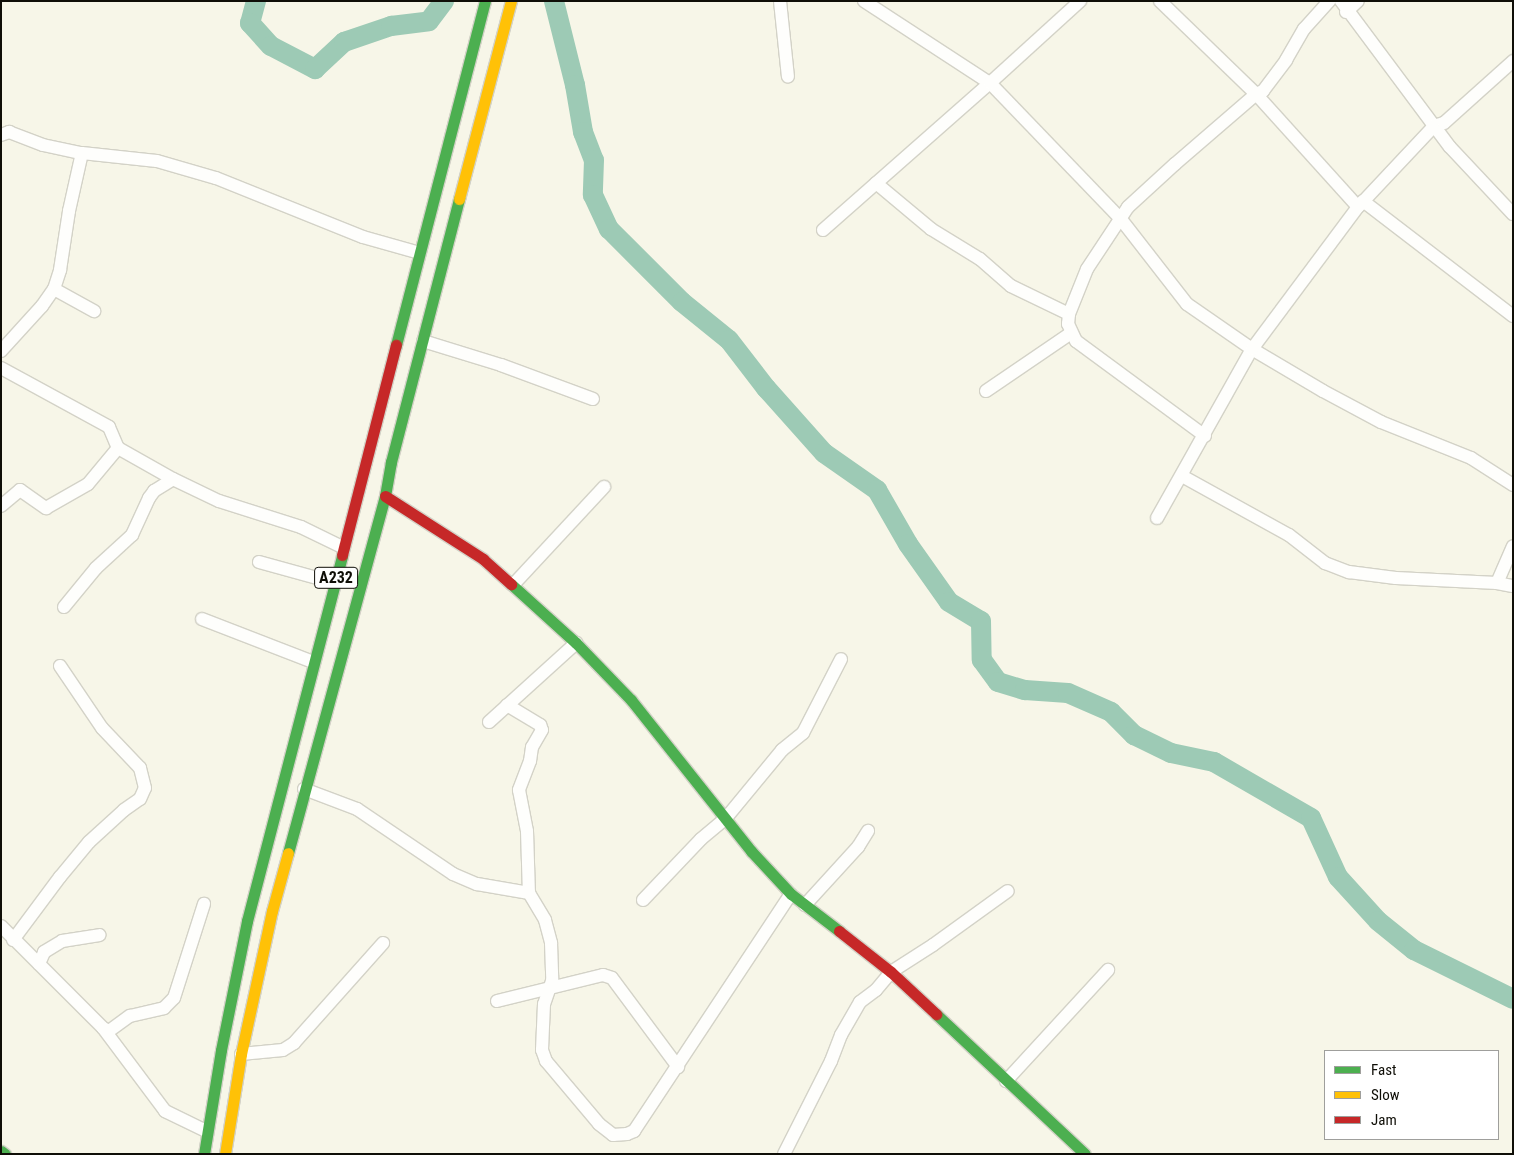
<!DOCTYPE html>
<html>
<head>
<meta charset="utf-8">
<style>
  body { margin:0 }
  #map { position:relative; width:1514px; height:1155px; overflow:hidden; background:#f7f6e8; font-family:"Roboto Condensed",sans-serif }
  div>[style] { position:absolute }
  .river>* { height:20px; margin:-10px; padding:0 10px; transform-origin:10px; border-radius:10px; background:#9dcab5 }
  .roads { filter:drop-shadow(1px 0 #d3d2c7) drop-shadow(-1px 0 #d3d2c7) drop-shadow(0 1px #d3d2c7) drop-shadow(0 -1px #d3d2c7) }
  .street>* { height:12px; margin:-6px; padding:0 6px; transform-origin:6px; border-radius:6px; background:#fefefc }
  .fast>* { height:11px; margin:-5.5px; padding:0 5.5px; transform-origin:5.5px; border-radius:5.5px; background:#4caf50 }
  .slow>* { height:11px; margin:-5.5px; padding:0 5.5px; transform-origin:5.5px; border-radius:5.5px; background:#ffc107 }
  .jam>* { height:11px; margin:-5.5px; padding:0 5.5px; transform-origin:5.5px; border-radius:5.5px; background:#c62828 }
  span { translate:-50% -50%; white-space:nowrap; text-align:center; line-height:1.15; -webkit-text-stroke:4px #fff; paint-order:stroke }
  .shield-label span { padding:1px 4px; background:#fff; border:1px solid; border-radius:4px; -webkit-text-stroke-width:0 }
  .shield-label { font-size:16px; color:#0f0e07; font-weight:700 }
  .frame { position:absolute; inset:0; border:2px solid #0f0e07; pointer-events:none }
  .legend { position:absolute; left:1324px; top:1050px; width:175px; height:90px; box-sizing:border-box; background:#fff; border:1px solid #9f9f9c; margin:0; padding:6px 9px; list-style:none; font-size:15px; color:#0f0e07 }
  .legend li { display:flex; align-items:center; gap:10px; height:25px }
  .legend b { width:25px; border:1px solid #9f9f9c }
</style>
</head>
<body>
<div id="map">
  <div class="river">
    <i style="left:256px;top:1px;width:23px;rotate:105deg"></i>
    <i style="left:250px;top:23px;width:31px;rotate:48deg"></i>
    <i style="left:271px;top:46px;width:50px;rotate:27.6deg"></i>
    <i style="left:315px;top:69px;width:40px;rotate:-43deg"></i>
    <i style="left:344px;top:42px;width:50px;rotate:-18.8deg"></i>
    <i style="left:391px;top:26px;width:38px;rotate:-7deg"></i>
    <i style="left:429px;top:21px;width:25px;rotate:-53deg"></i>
    <i style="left:554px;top:1px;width:87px;rotate:76deg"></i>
    <i style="left:575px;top:85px;width:48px;rotate:80.3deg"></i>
    <i style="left:583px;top:132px;width:30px;rotate:69deg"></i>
    <i style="left:594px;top:160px;width:35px;rotate:92deg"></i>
    <i style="left:593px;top:195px;width:38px;rotate:65deg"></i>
    <i style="left:609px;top:229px;width:103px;rotate:45deg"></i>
    <i style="left:682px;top:302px;width:60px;rotate:39deg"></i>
    <i style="left:729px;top:340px;width:61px;rotate:52.4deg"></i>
    <i style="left:766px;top:388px;width:87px;rotate:48.3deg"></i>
    <i style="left:824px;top:453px;width:65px;rotate:34.9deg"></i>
    <i style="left:877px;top:490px;width:62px;rotate:60.1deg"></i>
    <i style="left:908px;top:544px;width:71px;rotate:54.7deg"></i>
    <i style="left:949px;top:602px;width:37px;rotate:31deg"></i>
    <i style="left:981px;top:621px;width:39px;rotate:89deg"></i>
    <i style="left:982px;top:660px;width:27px;rotate:54deg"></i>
    <i style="left:998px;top:682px;width:28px;rotate:17deg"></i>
    <i style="left:1025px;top:690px;width:43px;rotate:4deg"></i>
    <i style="left:1068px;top:693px;width:47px;rotate:23.8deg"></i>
    <i style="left:1111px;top:712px;width:33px;rotate:45deg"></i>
    <i style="left:1134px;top:735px;width:41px;rotate:25.9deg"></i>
    <i style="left:1171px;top:753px;width:44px;rotate:11.8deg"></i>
    <i style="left:1214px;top:762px;width:112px;rotate:30deg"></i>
    <i style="left:1311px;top:818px;width:65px;rotate:65.4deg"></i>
    <i style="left:1338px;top:877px;width:59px;rotate:47.7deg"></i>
    <i style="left:1378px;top:921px;width:46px;rotate:38.9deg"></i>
    <i style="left:1414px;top:950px;width:110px;rotate:26.3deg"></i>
  </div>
  <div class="roads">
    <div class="street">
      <i style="left:780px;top:1px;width:76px;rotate:84deg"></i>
      <i style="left:864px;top:1px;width:150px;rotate:33.1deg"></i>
      <i style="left:990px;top:83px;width:187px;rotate:46.1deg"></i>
      <i style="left:1120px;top:218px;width:109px;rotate:52.1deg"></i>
      <i style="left:1187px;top:304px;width:79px;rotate:34.7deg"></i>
      <i style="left:1252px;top:349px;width:82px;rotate:30.6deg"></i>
      <i style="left:1323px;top:391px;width:66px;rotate:28.1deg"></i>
      <i style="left:1381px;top:422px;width:97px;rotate:21.8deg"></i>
      <i style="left:1471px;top:458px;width:50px;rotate:32.7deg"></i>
      <i style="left:1160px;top:1px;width:134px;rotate:44.1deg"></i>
      <i style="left:1256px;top:94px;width:152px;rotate:47.9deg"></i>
      <i style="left:1341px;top:1px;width:182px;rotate:53.3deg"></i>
      <i style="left:1450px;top:147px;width:92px;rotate:46.8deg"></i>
      <i style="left:1346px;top:12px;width:16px;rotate:-43deg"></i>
      <i style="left:1px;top:135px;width:9px;rotate:-21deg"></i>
      <i style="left:9px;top:132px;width:36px;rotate:21deg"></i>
      <i style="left:43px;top:145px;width:40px;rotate:12deg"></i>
      <i style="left:82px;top:153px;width:75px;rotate:6.1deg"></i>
      <i style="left:157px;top:161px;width:61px;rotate:16.1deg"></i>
      <i style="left:216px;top:178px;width:158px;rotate:21.9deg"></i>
      <i style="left:363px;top:237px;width:59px;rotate:15.7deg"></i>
      <i style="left:876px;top:183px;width:72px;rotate:39.9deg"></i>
      <i style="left:931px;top:229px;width:57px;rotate:31.5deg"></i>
      <i style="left:980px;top:259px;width:41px;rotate:41.1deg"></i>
      <i style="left:1011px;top:286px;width:64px;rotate:25.8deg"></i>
      <i style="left:1363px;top:201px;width:189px;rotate:37.5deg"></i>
      <i style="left:823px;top:230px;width:222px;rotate:-41.4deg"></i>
      <i style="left:990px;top:83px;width:122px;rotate:-42.3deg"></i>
      <i style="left:54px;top:289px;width:46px;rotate:28.8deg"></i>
      <i style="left:423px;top:341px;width:82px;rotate:17.1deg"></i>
      <i style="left:501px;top:365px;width:98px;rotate:20.3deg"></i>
      <i style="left:1px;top:351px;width:61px;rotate:-47.7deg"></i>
      <i style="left:42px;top:306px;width:21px;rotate:-55deg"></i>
      <i style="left:54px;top:289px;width:20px;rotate:-72deg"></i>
      <i style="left:60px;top:270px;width:60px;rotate:-81.3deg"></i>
      <i style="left:69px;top:211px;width:59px;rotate:-77.4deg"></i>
      <i style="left:1px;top:368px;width:123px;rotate:28.6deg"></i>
      <i style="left:109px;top:427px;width:23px;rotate:67deg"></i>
      <i style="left:118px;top:448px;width:63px;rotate:29.4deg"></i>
      <i style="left:173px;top:479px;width:51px;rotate:25.6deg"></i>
      <i style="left:219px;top:501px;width:86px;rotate:17.6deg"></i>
      <i style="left:301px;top:527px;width:46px;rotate:26deg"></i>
      <i style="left:986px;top:391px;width:103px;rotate:-34.3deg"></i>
      <i style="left:1205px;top:436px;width:160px;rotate:-143.6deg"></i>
      <i style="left:1076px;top:341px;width:19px;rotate:-115deg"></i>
      <i style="left:1068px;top:324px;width:10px;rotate:-84deg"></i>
      <i style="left:1069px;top:314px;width:48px;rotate:-68.2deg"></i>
      <i style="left:1087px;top:269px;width:74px;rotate:-56.5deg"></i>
      <i style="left:1128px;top:207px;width:64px;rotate:-42.5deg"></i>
      <i style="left:1175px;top:164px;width:107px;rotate:-40.8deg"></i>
      <i style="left:1256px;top:94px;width:8px;rotate:-23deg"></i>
      <i style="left:1263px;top:91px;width:39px;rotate:-53deg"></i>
      <i style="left:1286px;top:60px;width:36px;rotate:-60deg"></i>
      <i style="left:1304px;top:29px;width:38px;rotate:-48deg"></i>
      <i style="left:1182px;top:476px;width:122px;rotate:28.9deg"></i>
      <i style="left:1289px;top:535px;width:46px;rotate:37.9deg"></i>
      <i style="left:1325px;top:563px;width:26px;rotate:21deg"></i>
      <i style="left:1349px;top:572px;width:47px;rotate:7.3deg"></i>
      <i style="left:1396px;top:578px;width:101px;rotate:2.8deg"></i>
      <i style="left:1497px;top:583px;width:16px;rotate:11deg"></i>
      <i style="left:1px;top:506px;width:25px;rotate:-40deg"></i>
      <i style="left:20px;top:490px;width:32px;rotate:35deg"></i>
      <i style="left:46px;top:508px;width:48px;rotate:-29.7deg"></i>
      <i style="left:88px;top:484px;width:47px;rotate:-50.2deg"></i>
      <i style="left:1157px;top:518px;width:194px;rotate:-60.7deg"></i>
      <i style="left:1252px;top:349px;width:177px;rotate:-53.3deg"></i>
      <i style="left:1358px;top:207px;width:111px;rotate:-46.8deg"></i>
      <i style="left:1434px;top:126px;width:10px;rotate:-17deg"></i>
      <i style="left:1444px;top:123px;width:93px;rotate:-41.9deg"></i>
      <i style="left:259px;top:562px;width:79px;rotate:15.4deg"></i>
      <i style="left:1497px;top:583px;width:40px;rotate:-66.6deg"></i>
      <i style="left:513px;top:585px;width:134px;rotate:-47.1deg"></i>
      <i style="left:64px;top:607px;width:50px;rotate:-50.6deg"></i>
      <i style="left:96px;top:568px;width:49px;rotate:-42.5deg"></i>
      <i style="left:132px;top:535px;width:41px;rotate:-65.3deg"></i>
      <i style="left:149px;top:498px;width:9px;rotate:-54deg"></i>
      <i style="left:154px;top:491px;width:22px;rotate:-32deg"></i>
      <i style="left:202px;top:619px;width:119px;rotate:21.2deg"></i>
      <i style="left:507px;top:705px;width:39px;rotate:31deg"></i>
      <i style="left:540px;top:725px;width:5px;rotate:68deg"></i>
      <i style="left:542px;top:730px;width:20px;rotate:120deg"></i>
      <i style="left:532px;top:747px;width:14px;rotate:98deg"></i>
      <i style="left:530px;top:761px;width:31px;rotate:111deg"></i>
      <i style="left:519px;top:790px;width:42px;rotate:79deg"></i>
      <i style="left:527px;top:831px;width:62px;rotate:88.2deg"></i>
      <i style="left:489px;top:722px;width:118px;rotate:-42.2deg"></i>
      <i style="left:304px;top:789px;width:57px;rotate:20.7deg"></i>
      <i style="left:357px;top:809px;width:116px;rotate:34.1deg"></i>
      <i style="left:453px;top:874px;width:26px;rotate:23deg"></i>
      <i style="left:477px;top:884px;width:53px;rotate:9.8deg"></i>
      <i style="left:529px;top:893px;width:31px;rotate:59deg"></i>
      <i style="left:545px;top:920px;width:24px;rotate:75deg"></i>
      <i style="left:551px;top:943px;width:38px;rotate:88deg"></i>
      <i style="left:552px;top:981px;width:24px;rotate:109deg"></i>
      <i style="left:544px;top:1004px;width:46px;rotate:92.5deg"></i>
      <i style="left:542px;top:1050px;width:12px;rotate:70deg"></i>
      <i style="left:546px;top:1061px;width:82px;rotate:49.9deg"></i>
      <i style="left:599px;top:1124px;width:18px;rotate:38deg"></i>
      <i style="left:613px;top:1135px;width:14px;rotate:-4deg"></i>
      <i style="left:627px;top:1134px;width:8px;rotate:-23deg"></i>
      <i style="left:634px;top:1131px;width:284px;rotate:-56.5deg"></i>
      <i style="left:643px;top:900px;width:84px;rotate:-46.4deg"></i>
      <i style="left:701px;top:839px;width:33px;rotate:-40deg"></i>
      <i style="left:726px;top:818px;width:88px;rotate:-50.5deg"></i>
      <i style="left:782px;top:750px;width:27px;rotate:-39deg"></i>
      <i style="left:803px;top:733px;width:83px;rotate:-62.8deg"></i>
      <i style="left:805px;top:905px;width:79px;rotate:-47.6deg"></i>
      <i style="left:858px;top:847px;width:19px;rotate:-58deg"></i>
      <i style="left:1px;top:926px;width:144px;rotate:45deg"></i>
      <i style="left:103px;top:1028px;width:104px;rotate:53.2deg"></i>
      <i style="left:165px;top:1111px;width:46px;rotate:26deg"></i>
      <i style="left:13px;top:940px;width:79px;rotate:-53.3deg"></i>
      <i style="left:60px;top:877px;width:45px;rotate:-50.4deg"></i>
      <i style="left:89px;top:842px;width:47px;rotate:-42.4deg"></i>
      <i style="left:124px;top:810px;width:19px;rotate:-35deg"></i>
      <i style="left:140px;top:799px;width:12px;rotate:-66deg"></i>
      <i style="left:145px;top:788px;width:21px;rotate:-104deg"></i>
      <i style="left:140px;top:768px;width:55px;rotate:-133.5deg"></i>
      <i style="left:102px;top:728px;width:75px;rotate:-124.1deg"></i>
      <i style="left:39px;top:964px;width:13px;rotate:-67deg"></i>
      <i style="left:44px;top:952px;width:21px;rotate:-31deg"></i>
      <i style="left:62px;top:941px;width:38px;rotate:-9deg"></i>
      <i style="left:497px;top:1001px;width:109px;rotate:-13.8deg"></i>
      <i style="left:603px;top:975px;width:9px;rotate:18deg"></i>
      <i style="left:612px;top:978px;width:111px;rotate:53.4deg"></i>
      <i style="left:103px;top:1028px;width:7px;rotate:27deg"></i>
      <i style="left:109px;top:1031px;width:26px;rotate:-36deg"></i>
      <i style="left:130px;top:1016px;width:35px;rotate:-13deg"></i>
      <i style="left:164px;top:1008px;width:14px;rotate:-45deg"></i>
      <i style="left:174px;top:998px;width:99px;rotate:-72.3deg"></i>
      <i style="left:241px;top:1054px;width:42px;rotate:-5.4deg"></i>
      <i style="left:283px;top:1050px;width:13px;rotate:-32deg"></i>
      <i style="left:294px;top:1043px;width:134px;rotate:-48.3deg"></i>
      <i style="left:1006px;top:1081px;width:151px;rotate:-47.4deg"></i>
      <i style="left:784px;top:1154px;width:104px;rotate:-63.2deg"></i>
      <i style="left:831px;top:1061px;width:28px;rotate:-69deg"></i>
      <i style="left:841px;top:1035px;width:38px;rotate:-60deg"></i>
      <i style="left:860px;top:1002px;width:20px;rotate:-37deg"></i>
      <i style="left:876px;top:990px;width:23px;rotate:-50deg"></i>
      <i style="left:891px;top:972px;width:50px;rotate:-32.7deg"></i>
      <i style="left:933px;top:945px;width:92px;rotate:-35.8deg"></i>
    </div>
    <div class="fast">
      <i style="left:396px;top:345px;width:355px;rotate:-75.5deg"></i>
      <i style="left:511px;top:584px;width:88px;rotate:42.2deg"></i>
      <i style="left:576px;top:643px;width:79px;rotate:46deg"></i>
      <i style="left:631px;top:700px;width:193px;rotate:51.5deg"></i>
      <i style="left:751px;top:851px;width:59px;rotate:47.1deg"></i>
      <i style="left:791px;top:894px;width:61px;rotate:37.6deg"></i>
      <i style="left:288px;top:853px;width:370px;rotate:-74.8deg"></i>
      <i style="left:385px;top:496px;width:35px;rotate:-80deg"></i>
      <i style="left:391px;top:462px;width:272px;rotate:-75.5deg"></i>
      <i style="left:936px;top:1014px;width:204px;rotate:43.2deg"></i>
      <i style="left:1px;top:1151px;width:5px;rotate:37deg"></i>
      <i style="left:204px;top:1154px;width:105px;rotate:-80.7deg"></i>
      <i style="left:221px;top:1050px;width:132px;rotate:-78.6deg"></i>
      <i style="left:247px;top:921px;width:378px;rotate:-75.4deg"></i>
    </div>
    <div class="slow">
      <i style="left:459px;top:199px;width:205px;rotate:-75.3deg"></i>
      <i style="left:225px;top:1154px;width:101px;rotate:-80.9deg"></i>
      <i style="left:241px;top:1054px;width:146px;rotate:-77.8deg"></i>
      <i style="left:272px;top:911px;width:60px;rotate:-74.6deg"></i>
    </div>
    <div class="jam">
      <i style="left:385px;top:496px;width:117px;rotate:32.7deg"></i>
      <i style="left:483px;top:559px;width:38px;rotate:42deg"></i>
      <i style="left:342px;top:555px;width:217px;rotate:-75.6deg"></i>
      <i style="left:839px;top:931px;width:66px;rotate:38.3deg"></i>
      <i style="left:891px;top:972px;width:62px;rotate:43deg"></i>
    </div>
  </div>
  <div class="shield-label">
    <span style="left:336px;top:578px">A232</span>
  </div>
  <div class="frame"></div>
  <ul class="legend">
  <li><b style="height:6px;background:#4caf50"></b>Fast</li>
  <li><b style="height:6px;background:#ffc107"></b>Slow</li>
  <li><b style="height:6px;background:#c62828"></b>Jam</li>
  </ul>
</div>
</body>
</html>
